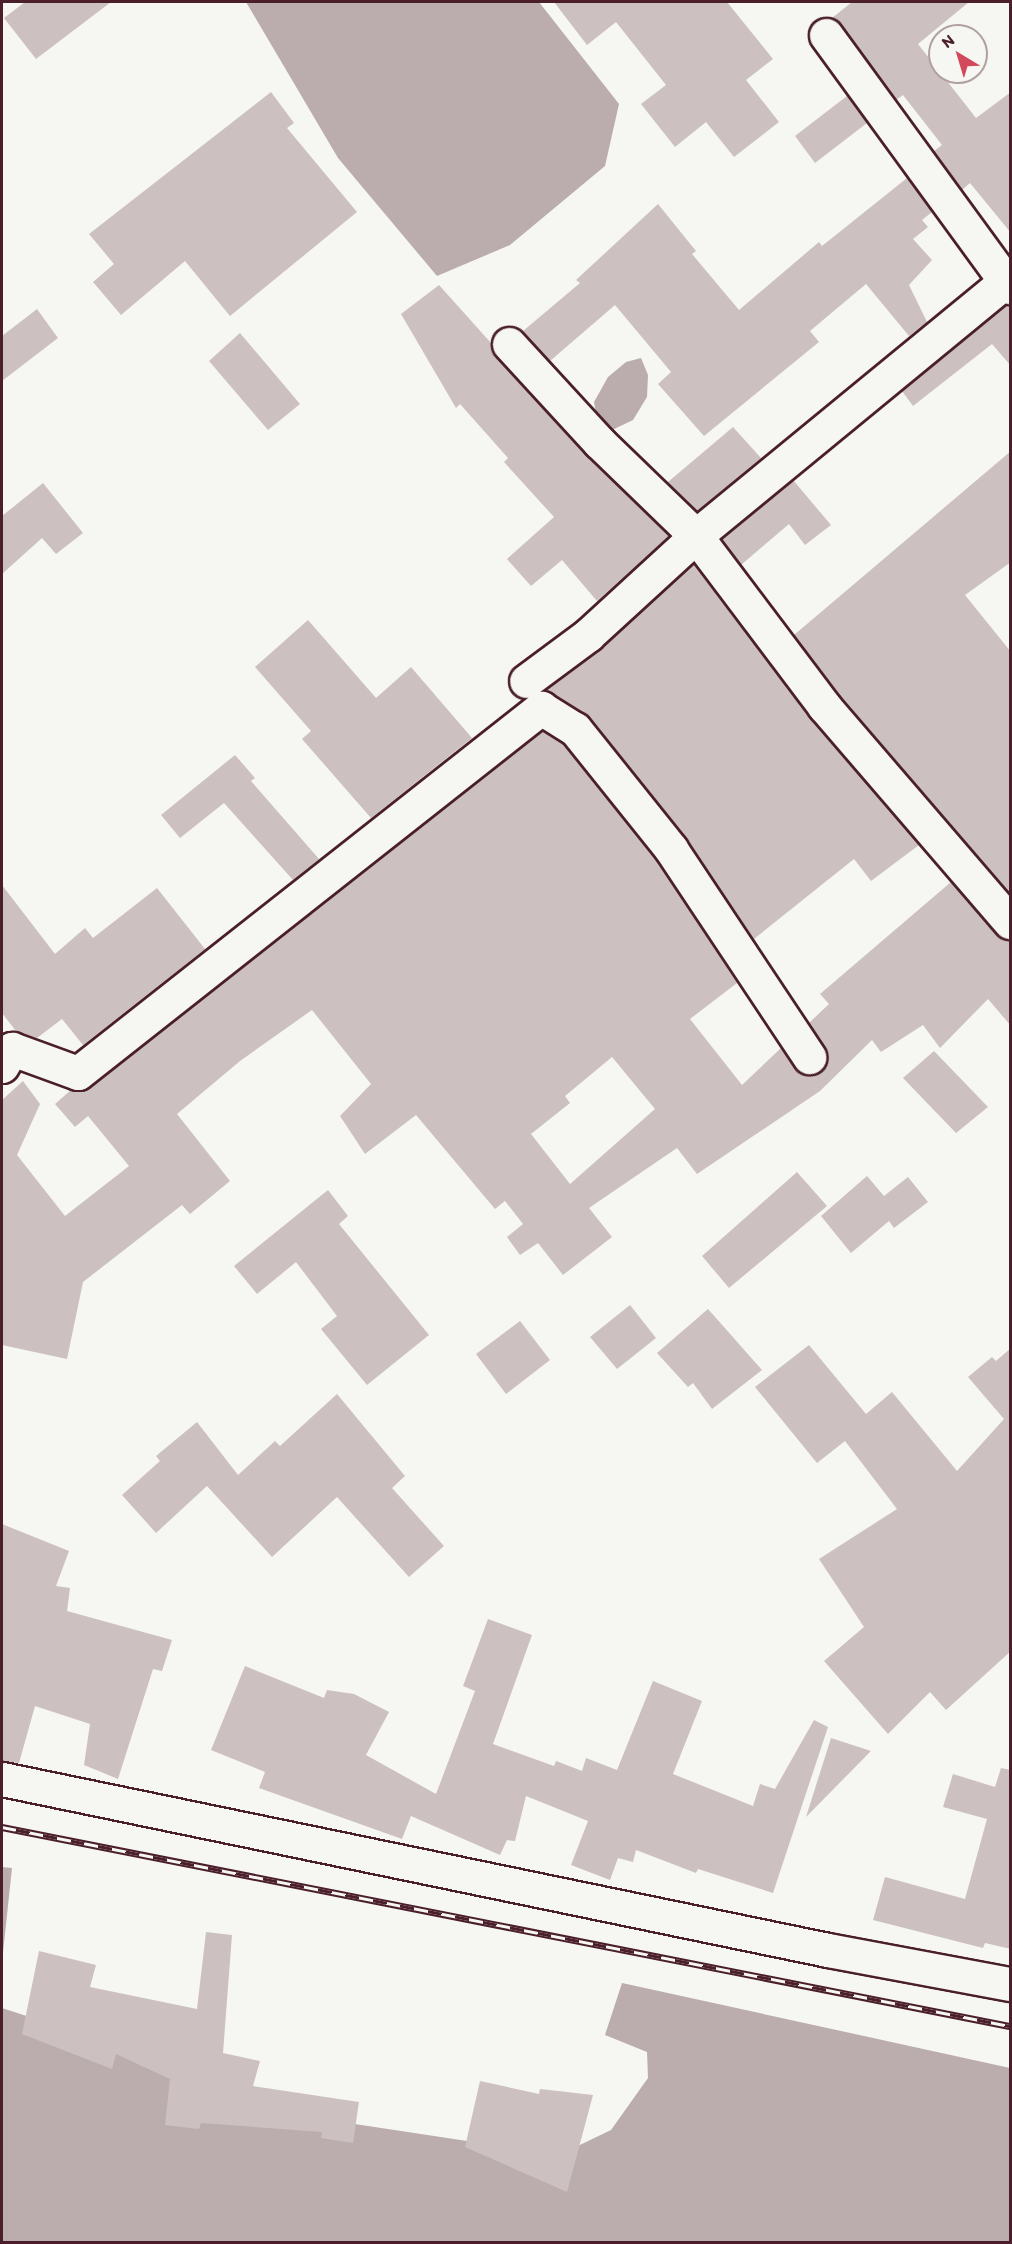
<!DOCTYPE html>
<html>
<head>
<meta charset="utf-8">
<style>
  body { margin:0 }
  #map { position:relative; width:1012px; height:2244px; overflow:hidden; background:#f6f6f2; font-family:Itim,sans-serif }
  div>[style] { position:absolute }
  .water>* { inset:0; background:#bbadae }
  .building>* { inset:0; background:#ccc1c0 }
  .roads { filter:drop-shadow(2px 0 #4a1f2b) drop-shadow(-2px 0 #4a1f2b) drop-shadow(0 2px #4a1f2b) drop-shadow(0 -2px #4a1f2b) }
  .street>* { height:33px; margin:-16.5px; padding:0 16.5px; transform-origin:16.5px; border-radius:16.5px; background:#f6f6f2 }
  .rail>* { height:7px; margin-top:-3.5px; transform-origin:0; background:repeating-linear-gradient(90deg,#f6f6f2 0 14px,#4a1f2b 0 28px); box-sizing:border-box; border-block:2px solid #4a1f2b }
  span { translate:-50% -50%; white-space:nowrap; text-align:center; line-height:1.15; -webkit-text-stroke:4.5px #f6f6f2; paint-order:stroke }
  .frame { position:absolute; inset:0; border:3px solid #4a1f2b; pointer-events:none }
  .north { position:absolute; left:928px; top:24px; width:60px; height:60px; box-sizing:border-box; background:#f6f6f2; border:2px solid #b1a0a2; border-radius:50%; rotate:322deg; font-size:16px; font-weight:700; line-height:24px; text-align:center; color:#4a1f2b }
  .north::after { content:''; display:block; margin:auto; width:21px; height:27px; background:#d1495b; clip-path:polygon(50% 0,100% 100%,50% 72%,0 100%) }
</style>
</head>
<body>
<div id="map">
  <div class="water">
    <i style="clip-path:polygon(246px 2px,539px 2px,619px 104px,605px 166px,510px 245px,437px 276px,338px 158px)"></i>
    <i style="clip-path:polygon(641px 358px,648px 375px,647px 397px,633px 420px,610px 431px,596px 414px,594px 402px,608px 377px,626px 362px)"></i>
    <i style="clip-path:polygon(2px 1867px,12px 1868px,2px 1962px)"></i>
    <i style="clip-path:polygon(622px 1983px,1010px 2068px,1010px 2242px,2px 2242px,2px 2008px,143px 2054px,217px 2103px,559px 2155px,611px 2130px,648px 2078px,647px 2052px,605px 2035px)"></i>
  </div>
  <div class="building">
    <i style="clip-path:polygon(25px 2px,111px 2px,36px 59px,4px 18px)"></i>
    <i style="clip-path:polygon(554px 2px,727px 2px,773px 59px,746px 80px,779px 122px,734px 157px,706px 122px,675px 147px,641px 104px,666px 85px,616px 22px,587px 45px)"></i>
    <i style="clip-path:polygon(852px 2px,969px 2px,918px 44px,976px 118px,1011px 92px,1011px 233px,970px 183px,962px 190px,934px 151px,942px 145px,903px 95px,896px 100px,841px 24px,832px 18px)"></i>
    <i style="clip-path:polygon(271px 92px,294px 123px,287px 128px,357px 212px,230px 316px,185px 261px,121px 315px,93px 282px,114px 264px,89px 234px)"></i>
    <i style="clip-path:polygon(847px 96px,867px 123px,815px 163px,795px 136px)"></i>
    <i style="clip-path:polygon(907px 178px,932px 212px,922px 220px,928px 227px,913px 239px,932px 260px,909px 285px,927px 322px,909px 336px,866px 284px,810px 331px,819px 342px,704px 436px,658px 384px,671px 372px,615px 305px,550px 361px,523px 331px,580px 283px,576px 280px,658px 204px,696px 251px,692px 254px,739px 310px,819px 242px,822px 246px)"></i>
    <i style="clip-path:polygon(439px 285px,491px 343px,495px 357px,586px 455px,669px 536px,597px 601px,562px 560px,531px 586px,507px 559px,554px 517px,504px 462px,508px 458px,460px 404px,456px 408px,401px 314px)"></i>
    <i style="clip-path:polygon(1006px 305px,1011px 305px,1011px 366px,992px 344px,913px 406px,902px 391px)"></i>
    <i style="clip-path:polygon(37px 309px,58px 338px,2px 381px,2px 336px)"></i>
    <i style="clip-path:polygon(240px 333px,300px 404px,268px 430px,209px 361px)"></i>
    <i style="clip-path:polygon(733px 427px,761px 458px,697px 511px,668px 482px)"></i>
    <i style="clip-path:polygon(1011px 451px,1011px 562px,965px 595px,1011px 652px,1011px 894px,839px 694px,794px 635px)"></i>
    <i style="clip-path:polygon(793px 480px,831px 525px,805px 545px,789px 524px,741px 565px,722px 539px)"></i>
    <i style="clip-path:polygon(43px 483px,83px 533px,56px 554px,42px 538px,2px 574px,2px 516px)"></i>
    <i style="clip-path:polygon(693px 564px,810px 718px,919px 845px,871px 881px,854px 859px,754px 939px,767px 960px,687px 839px,590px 717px,545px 690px,601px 649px)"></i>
    <i style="clip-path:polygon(308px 620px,376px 698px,411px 667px,472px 738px,371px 818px,302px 739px,311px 731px,255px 667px)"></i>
    <i style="clip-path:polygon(evenodd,542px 731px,562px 743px,656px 860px,737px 983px,690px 1019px,742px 1085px,781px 1048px,800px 1073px,820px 1072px,828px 1055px,809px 1023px,829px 1004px,820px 994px,951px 882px,996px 934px,1011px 940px,1011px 1026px,988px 999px,940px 1048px,923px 1025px,881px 1052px,872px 1040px,820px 1091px,697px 1174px,677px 1148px,589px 1208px,612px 1237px,563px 1275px,538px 1243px,520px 1255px,507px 1237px,523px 1224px,505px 1201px,495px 1209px,416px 1115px,365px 1154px,340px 1116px,371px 1084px,312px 1010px,240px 1061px,177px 1114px,230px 1181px,190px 1214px,182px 1205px,83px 1282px,67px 1359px,2px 1345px,2px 1100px,23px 1081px,40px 1104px,17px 1155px,65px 1216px,129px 1166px,88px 1116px,75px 1127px,55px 1104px,71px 1090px,90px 1088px,542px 731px,612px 1057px,655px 1109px,570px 1184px,531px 1134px,570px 1103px,565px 1096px,612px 1057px)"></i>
    <i style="clip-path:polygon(235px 755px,255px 778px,251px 781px,319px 859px,293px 880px,224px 803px,180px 838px,161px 815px)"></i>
    <i style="clip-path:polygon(2px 885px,55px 954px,85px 928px,93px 938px,157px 888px,205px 949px,83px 1045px,62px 1019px,37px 1038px,16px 1031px,2px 1013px)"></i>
    <i style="clip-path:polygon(934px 1051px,988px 1107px,956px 1133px,903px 1078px)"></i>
    <i style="clip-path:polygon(797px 1172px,827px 1206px,729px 1288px,702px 1256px)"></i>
    <i style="clip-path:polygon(867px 1176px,884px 1196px,908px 1177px,928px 1202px,894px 1228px,889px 1221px,851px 1253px,821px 1216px)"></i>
    <i style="clip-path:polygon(328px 1190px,348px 1216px,339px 1224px,429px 1335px,367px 1385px,321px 1329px,337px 1316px,296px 1262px,257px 1294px,234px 1266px)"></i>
    <i style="clip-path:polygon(630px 1305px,656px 1338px,617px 1369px,590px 1337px)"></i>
    <i style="clip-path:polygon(708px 1309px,762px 1370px,712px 1409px,693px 1383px,688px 1387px,657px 1353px)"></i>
    <i style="clip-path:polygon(520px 1321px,550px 1360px,506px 1394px,476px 1354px)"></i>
    <i style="clip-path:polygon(809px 1345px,866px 1414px,892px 1392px,957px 1471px,1004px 1419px,968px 1377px,992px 1357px,996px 1361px,1011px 1348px,1011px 1651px,946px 1710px,930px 1692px,888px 1734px,824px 1661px,864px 1627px,819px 1559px,897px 1509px,845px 1441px,817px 1463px,755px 1387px)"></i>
    <i style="clip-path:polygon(337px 1394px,405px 1476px,392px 1488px,444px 1546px,409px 1577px,337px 1497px,272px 1557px,207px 1486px,156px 1533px,122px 1495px,160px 1461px,156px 1456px,197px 1422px,238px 1475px,275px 1441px,280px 1446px)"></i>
    <i style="clip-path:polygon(2px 1524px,69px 1551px,56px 1586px,70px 1588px,67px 1611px,172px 1640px,162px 1671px,153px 1669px,118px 1779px,84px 1765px,90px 1724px,35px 1706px,19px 1763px,2px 1761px)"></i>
    <i style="clip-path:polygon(488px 1619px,532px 1635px,493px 1744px,554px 1766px,556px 1761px,582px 1771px,586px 1758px,617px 1770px,653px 1681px,702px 1701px,673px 1774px,753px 1806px,760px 1784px,775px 1789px,814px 1720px,828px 1727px,773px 1893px,698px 1869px,696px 1873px,636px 1850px,633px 1862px,618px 1858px,610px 1880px,571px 1865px,588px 1821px,526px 1796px,515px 1841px,507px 1840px,500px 1855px,411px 1816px,402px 1839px,259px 1788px,265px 1772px,211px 1750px,245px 1666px,324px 1698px,327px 1690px,354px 1694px,389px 1712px,366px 1755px,436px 1794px,475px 1691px,463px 1686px)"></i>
    <i style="clip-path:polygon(831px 1738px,871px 1751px,806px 1817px)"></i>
    <i style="clip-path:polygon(1001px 1768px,1011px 1770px,1011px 1949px,985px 1943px,983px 1948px,873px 1920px,885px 1877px,965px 1899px,987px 1819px,943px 1807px,953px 1774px,995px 1787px)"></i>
    <i style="clip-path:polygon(206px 1932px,232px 1935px,223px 2053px,260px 2061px,253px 2086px,359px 2102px,353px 2143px,321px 2138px,322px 2132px,201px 2123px,199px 2129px,165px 2125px,170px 2079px,116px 2054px,112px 2069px,22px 2034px,39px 1951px,96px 1965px,90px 1987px,197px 2009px)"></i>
    <i style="clip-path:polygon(480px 2081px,539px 2094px,540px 2089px,593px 2095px,567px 2192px,465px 2147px)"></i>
  </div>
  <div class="roads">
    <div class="street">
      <i style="left:826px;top:35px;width:312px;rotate:53.9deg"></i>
      <i style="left:1006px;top:281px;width:401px;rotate:140.6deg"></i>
      <i style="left:696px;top:536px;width:213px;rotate:53deg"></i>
      <i style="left:824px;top:706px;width:285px;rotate:49.3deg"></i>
      <i style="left:509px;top:344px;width:133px;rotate:47.4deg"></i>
      <i style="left:599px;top:442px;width:135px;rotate:44.1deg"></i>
      <i style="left:696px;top:536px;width:147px;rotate:137.5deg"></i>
      <i style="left:588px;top:635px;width:77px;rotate:143.4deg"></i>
      <i style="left:2px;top:1066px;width:20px;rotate:-60deg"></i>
      <i style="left:12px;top:1049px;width:70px;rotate:20deg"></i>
      <i style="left:78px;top:1073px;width:590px;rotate:-38.25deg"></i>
      <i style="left:541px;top:708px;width:40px;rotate:32deg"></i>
      <i style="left:575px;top:729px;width:154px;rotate:51.3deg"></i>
      <i style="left:671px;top:849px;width:250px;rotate:56.4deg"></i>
      <i style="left:2px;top:1779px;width:844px;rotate:11.7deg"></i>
      <i style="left:828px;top:1950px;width:185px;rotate:10.6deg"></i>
    </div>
  </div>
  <div class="rail">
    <i style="left:2px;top:1827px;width:1027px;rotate:11.17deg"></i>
  </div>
  <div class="frame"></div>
  <div class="north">N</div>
</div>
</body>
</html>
